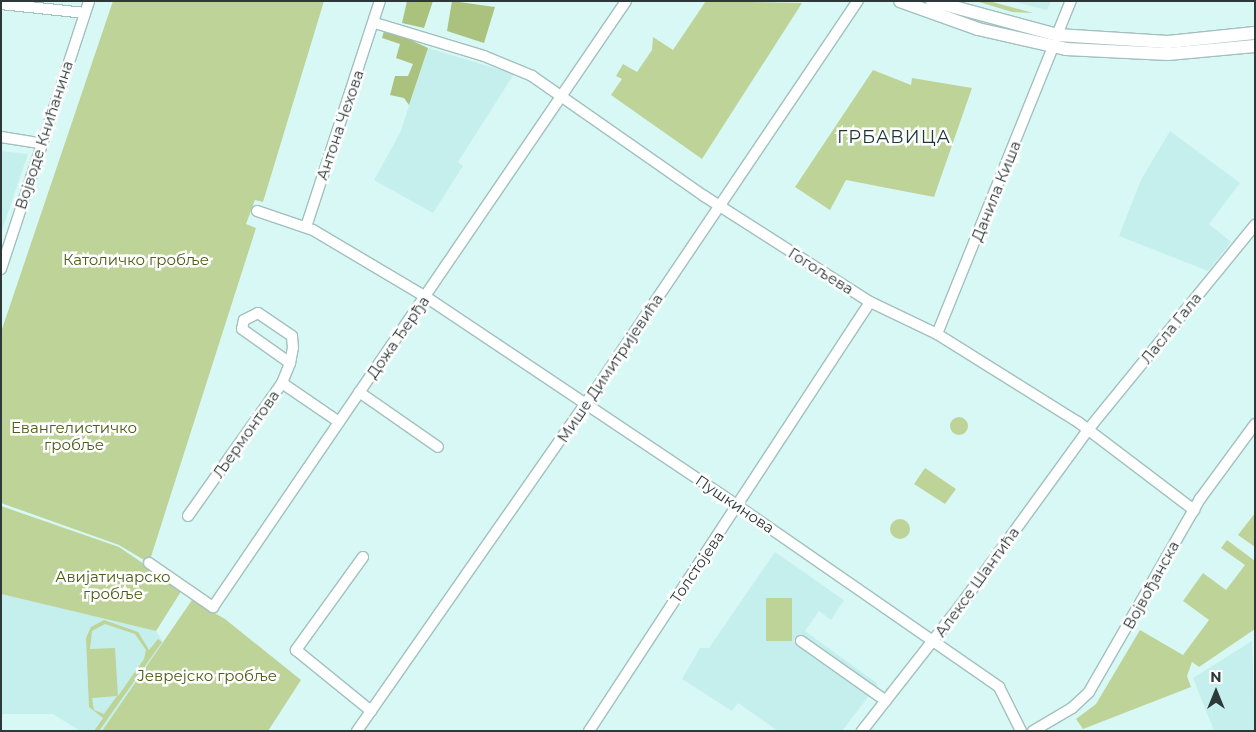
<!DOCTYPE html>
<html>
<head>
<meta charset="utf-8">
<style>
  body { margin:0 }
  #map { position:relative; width:1256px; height:732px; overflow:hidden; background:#d8f8f6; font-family:Montserrat,sans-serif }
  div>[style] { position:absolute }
  .built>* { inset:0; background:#c5efec }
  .green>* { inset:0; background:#bed398 }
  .round { border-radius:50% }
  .forest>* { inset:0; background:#abc27e }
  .roads { filter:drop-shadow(1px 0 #a2c0be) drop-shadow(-1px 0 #a2c0be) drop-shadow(0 1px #a2c0be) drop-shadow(0 -1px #a2c0be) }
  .minor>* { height:10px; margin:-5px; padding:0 5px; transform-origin:5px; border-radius:5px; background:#fff }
  .tertiary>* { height:12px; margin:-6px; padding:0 6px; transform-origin:6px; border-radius:6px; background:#fff }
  span { translate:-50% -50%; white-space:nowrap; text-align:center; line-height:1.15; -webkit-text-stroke:5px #fff; paint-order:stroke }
  .street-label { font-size:15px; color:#2c3938 }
  .park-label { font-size:15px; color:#4a5e15 }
  .quarter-label { font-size:18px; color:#1c3736; letter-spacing:1px }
  .frame { position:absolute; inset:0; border:2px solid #2c3938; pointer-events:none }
  .north { position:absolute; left:1191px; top:667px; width:50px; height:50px; -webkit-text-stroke:4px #fff; paint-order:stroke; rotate:0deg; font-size:14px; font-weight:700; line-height:20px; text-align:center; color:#2c3938 }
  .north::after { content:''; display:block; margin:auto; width:18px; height:22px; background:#2c3938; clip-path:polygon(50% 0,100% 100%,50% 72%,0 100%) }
</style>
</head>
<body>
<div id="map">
  <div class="built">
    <i style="clip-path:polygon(1011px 1px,1051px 1px,1047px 10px)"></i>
    <i style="clip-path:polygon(428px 48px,514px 74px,458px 162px,463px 166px,433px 213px,374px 180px,400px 133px)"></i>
    <i style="clip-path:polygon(1170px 131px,1240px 183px,1209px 224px,1231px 242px,1208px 271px,1119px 236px,1141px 180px)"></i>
    <i style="clip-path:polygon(1px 151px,28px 154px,1px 233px)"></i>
    <i style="clip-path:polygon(775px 552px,844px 600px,831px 620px,819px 611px,805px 631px,878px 684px,842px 731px,778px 731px,738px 703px,732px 711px,682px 679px,700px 648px,709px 648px)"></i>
    <i style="clip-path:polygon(1px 594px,156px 631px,163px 642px,102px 731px,80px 731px,53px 714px,1px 714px)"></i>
    <i style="clip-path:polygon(1252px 641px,1255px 731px,1214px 731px,1193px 678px)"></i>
  </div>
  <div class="green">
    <i style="clip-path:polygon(113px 1px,324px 1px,263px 202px,255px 200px,246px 224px,256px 228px,149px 563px,119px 545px,1px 503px,1px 332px)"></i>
    <i style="clip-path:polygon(706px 1px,802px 3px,702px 159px,611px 95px,622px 79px,616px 76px,623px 64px,637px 72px,652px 50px,653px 37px,673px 50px)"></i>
    <i style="clip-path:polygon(976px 1px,989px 1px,1033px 13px,1012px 12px)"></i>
    <i style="clip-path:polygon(873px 70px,911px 85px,912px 78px,972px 88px,934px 197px,846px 180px,830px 210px,795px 187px)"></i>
    <i class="round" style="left:950px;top:417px;width:18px;height:18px"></i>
    <i style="clip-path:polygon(925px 468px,956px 489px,945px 504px,914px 484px)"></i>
    <i style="clip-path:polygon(1px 506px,119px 547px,182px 590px,156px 631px,1px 594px)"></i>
    <i style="clip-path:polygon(1255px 513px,1255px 547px,1238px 535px)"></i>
    <i class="round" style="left:890px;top:519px;width:20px;height:20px"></i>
    <i style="clip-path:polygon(1227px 540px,1255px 561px,1255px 629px,1199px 667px,1192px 662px,1187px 676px,1191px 687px,1083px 729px,1076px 719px,1096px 704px,1140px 630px,1183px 655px,1209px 620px,1183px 601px,1203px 573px,1226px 590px,1245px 565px,1221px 548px)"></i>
    <i style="clip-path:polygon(766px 598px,792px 598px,792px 641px,766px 641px)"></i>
    <i style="clip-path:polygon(192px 600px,225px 619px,301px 680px,268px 731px,102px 731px)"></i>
    <i style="clip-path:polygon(evenodd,104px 620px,138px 632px,149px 650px,158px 639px,162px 642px,99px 731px,94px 731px,103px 718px,89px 707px,86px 638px,91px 627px,104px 620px,105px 624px,135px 634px,146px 650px,144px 659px,118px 696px,115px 648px,90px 649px,92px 631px,105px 624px,104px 620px,117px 696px,104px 714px,94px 710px,92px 698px,117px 696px)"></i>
  </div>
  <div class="forest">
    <i style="clip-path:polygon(407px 1px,433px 1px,424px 28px,402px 23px)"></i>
    <i style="clip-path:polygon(452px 1px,495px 7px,484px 43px,447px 31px)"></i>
    <i style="clip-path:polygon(389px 30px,428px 48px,409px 105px,404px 98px,390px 95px,395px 76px,408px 76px,413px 64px,396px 58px,400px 44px,382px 38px,384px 31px)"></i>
  </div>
  <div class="roads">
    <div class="minor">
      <i style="left:1px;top:4px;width:84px;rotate:6.1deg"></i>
      <i style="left:375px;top:23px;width:114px;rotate:16.8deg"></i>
      <i style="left:484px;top:56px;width:52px;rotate:22.6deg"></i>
      <i style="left:532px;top:76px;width:210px;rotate:34.9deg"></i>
      <i style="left:704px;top:196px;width:197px;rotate:32.6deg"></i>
      <i style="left:870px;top:302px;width:74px;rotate:25.5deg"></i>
      <i style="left:937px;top:334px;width:166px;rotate:32deg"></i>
      <i style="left:1078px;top:422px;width:146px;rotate:37.2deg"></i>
      <i style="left:1057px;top:35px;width:37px;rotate:-68deg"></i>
      <i style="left:1px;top:137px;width:39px;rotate:9deg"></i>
      <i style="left:257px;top:211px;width:59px;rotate:18.7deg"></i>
      <i style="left:313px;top:230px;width:131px;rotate:30.7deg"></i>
      <i style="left:426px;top:297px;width:376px;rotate:33.8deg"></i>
      <i style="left:738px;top:506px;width:318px;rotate:34.7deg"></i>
      <i style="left:999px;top:687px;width:49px;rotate:63.4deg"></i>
      <i style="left:306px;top:227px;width:238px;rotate:-71.9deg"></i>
      <i style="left:1px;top:269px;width:282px;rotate:-71.8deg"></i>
      <i style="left:937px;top:334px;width:310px;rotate:-68deg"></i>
      <i style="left:282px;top:383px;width:22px;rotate:-68deg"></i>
      <i style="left:290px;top:363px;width:15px;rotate:-79deg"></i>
      <i style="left:293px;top:348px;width:12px;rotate:-95deg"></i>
      <i style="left:292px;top:336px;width:41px;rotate:-145.9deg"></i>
      <i style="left:258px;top:313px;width:16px;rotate:153deg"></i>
      <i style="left:244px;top:320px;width:9px;rotate:103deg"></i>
      <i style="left:242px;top:329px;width:59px;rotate:35.3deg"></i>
      <i style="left:359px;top:392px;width:96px;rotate:34.8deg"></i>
      <i style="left:188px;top:516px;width:163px;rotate:-54.7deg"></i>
      <i style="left:282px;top:383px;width:69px;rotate:34.4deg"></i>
      <i style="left:363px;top:557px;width:115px;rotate:125.8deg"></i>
      <i style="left:296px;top:650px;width:97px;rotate:39.1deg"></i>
      <i style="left:149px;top:563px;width:78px;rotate:34.5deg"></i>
      <i style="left:213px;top:607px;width:733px;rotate:-55.72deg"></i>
      <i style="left:801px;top:641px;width:104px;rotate:35.2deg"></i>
      <i style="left:357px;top:731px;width:417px;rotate:-55.1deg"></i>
      <i style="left:596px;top:389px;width:468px;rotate:-56deg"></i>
      <i style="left:589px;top:731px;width:513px;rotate:-56.77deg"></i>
      <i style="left:862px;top:731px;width:159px;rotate:-51.9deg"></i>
      <i style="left:960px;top:606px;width:216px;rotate:-54deg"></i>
      <i style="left:1087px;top:431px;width:266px;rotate:-50.8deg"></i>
      <i style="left:1033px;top:731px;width:45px;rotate:-30.5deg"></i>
      <i style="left:1072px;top:708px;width:23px;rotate:-43deg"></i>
      <i style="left:1089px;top:692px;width:223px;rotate:-60.1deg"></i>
      <i style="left:1200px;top:499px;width:93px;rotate:-53.7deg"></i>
    </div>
    <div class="tertiary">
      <i style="left:900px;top:1px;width:83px;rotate:19.7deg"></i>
      <i style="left:978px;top:29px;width:90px;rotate:12.8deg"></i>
      <i style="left:1066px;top:49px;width:102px;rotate:2.8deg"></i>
      <i style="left:1168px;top:54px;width:87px;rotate:-5.3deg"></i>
      <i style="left:932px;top:1px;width:130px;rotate:15.2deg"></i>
      <i style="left:1057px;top:35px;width:111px;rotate:3.6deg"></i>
      <i style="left:1168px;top:42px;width:87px;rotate:-5.9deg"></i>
    </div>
  </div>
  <div class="street-label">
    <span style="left:340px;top:125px;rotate:-71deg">Антона Чехова</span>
    <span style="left:44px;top:135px;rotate:-72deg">Војводе Книћанина</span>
    <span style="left:996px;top:191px;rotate:-68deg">Данила Киша</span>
    <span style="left:821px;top:271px;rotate:32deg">Гогољева</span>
    <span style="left:1171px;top:328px;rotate:-51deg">Ласла Гала</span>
    <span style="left:398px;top:337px;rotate:-55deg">Дожа Ђерђа</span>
    <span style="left:610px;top:368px;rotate:-56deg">Мише Димитријевића</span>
    <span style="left:246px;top:434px;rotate:-55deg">Љермонтова</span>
    <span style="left:735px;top:504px;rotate:34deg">Пушкинова</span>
    <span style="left:697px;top:567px;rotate:-56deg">Толстојева</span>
    <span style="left:977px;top:582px;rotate:-54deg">Алексе Шантића</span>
    <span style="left:1151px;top:585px;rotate:-61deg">Војвођанска</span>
  </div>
  <div class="park-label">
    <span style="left:136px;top:260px">Католичко гробље</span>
    <span style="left:74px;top:436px">Евангелистичко<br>гробље</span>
    <span style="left:113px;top:585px">Авијатичарско<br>гробље</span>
    <span style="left:207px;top:676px">Јеврејско гробље</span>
  </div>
  <div class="quarter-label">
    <span style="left:894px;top:137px">ГРБАВИЦА</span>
  </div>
  <div class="frame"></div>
  <div class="north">N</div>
</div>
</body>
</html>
